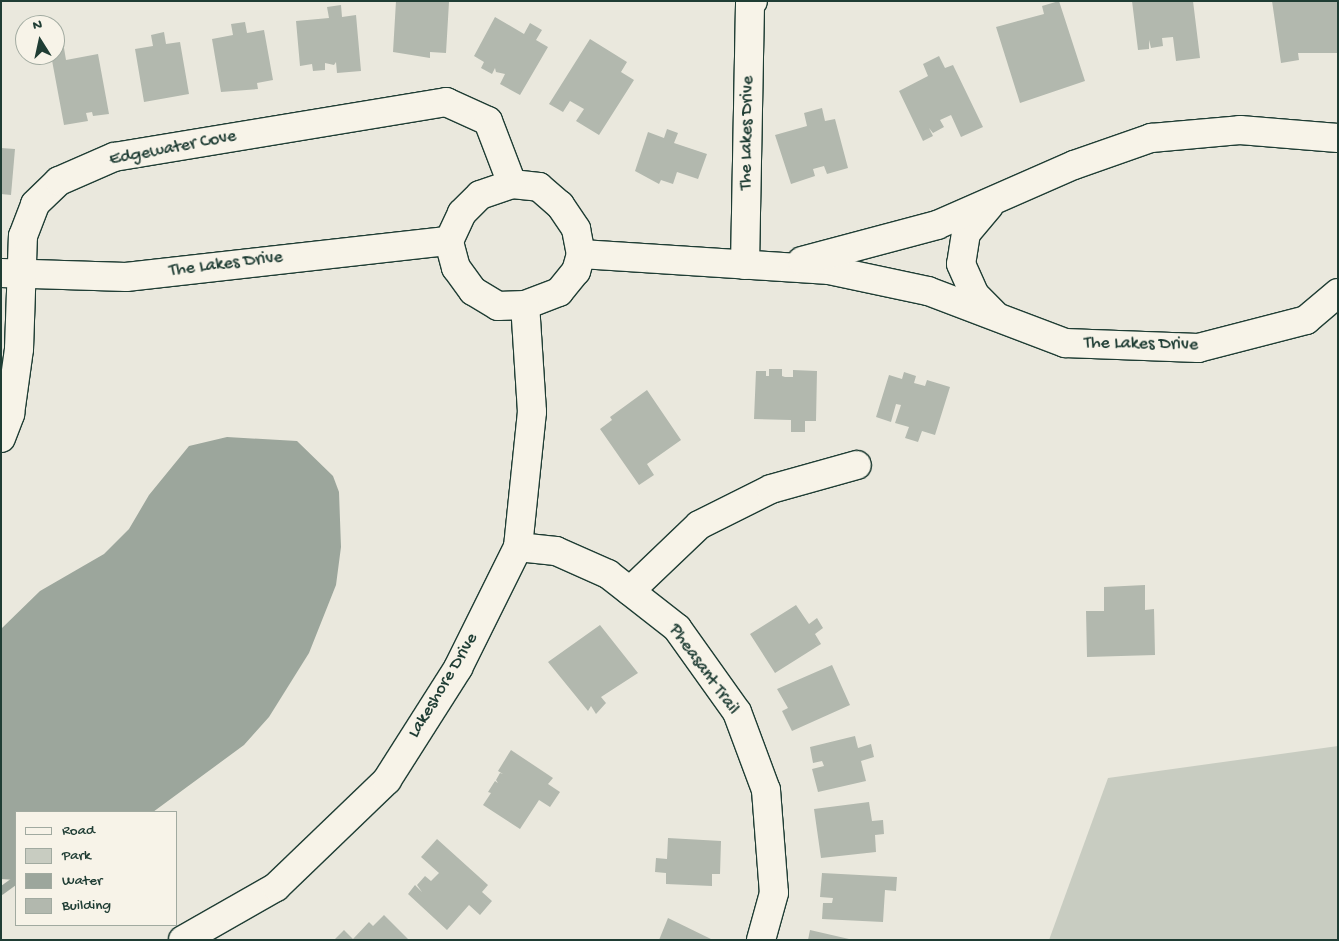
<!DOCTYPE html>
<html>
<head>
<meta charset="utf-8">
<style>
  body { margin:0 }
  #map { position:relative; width:1339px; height:941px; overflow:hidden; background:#eae8dd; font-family:"Gochi Hand",sans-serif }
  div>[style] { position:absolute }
  .green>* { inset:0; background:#c8ccc1 }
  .water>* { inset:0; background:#9ca69c }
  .stream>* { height:8px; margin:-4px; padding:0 4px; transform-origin:4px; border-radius:4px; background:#9ca69c }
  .building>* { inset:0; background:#b2b8ae }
  .roads { filter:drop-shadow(1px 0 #1f3d34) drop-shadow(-1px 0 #1f3d34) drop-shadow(0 1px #1f3d34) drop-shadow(0 -1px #1f3d34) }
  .minor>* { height:28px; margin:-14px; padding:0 14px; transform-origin:14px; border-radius:14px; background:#f7f3e8 }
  span { translate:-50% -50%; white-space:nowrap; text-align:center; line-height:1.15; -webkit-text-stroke:5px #f7f3e8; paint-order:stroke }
  .street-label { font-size:18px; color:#1f3d34 }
  .frame { position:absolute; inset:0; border:2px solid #1f3d34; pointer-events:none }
  .legend { position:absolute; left:15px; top:811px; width:162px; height:115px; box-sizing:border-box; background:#f7f3e8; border:1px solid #a1aaa0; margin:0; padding:6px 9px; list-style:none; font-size:15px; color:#1f3d34 }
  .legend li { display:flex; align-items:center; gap:10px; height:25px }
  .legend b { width:25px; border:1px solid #a1aaa0 }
  .north { position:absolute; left:15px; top:15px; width:50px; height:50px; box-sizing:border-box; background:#f7f3e8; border:1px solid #a1aaa0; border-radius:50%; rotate:350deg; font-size:14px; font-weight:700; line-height:20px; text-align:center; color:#1f3d34 }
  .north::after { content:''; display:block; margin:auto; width:18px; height:22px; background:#1f3d34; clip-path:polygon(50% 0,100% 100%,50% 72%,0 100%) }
</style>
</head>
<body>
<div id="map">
  <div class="green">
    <i style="clip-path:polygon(1338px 746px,1338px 940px,1049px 940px,1108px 778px)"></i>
  </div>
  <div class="water">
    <i style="clip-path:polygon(227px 437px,297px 441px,333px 476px,339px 492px,341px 547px,336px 585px,309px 653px,269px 717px,244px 745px,153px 812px,16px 812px,16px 880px,1px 879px,1px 629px,40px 591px,104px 554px,129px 529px,149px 495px,189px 446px)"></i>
  </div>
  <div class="stream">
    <i style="left:1px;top:891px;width:17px;rotate:-36deg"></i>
  </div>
  <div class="building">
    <i style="clip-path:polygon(396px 1px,449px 2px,446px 53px,430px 52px,430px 58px,393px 52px)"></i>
    <i style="clip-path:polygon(1059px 1px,1085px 81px,1020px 103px,996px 27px,1044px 14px,1042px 6px)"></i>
    <i style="clip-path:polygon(1132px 1px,1193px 1px,1200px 58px,1176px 61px,1173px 37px,1162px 38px,1163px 46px,1151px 48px,1149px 40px,1149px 49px,1138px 50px)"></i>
    <i style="clip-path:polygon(1272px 1px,1338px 1px,1338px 53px,1298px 53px,1299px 60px,1281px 63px)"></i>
    <i style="clip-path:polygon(341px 5px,342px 17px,356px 15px,361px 71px,337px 73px,336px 62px,334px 65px,325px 63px,325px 70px,313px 71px,312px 64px,300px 66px,296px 21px,329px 18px,327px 7px)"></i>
    <i style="clip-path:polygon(495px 17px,524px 34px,530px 23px,542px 30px,536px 40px,548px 47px,520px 95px,500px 84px,505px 74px,496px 72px,495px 68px,492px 74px,481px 68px,484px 62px,474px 56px)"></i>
    <i style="clip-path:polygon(245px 22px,247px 33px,264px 30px,273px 80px,257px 83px,258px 89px,221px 92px,212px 39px,233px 35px,231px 24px)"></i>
    <i style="clip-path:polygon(164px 32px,166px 44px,180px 42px,189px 94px,144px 102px,135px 49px,153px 46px,151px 35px)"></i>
    <i style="clip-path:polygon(590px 39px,627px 62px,621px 72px,634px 80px,599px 135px,576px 121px,584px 109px,570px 101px,563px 112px,549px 104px)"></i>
    <i style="clip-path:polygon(64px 48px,66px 60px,98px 54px,109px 114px,93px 116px,92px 112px,86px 113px,88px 121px,64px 125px,51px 55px,55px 55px,55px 50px)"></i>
    <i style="clip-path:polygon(939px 56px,945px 68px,953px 65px,983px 127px,961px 137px,951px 115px,940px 120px,944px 127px,933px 133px,929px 128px,933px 136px,923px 141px,899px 91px,928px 76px,923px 64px)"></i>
    <i style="clip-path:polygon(822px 108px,825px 121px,835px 119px,848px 168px,827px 174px,824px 166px,813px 169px,815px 176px,791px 184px,775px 135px,807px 126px,804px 113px)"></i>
    <i style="clip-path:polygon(667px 129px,678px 133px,674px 143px,707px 154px,698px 179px,677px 172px,673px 184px,661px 180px,659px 184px,635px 171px,648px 132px,664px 138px)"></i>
    <i style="clip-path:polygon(1px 148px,15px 149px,11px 195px,1px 194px)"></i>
    <i style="clip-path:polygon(769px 369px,782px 369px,782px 376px,785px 377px,793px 377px,793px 370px,817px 371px,816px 421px,805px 421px,805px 432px,791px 432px,791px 420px,754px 419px,756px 371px,766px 371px,766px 376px,769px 376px)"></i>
    <i style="clip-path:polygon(904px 372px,916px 376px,914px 383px,925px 386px,927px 380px,950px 387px,935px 435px,922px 431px,918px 442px,905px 438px,909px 427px,895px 423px,901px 405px,896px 404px,891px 422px,876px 417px,889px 375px,902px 379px)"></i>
    <i style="clip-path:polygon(647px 390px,681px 440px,647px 464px,654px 475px,639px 485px,600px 429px,612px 420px,610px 417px)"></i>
    <i style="clip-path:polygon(1145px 585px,1145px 610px,1154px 609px,1155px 655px,1087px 657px,1086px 611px,1104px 611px,1104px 587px)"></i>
    <i style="clip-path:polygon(796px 605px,809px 624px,817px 618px,823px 628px,815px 634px,821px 644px,775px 673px,750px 634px)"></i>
    <i style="clip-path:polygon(600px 625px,638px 673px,601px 697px,606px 703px,596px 714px,591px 706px,588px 711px,548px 662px)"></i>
    <i style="clip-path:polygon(832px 665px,850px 705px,792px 731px,782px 711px,788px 708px,777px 689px)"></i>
    <i style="clip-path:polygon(855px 736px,858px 748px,871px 744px,874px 757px,861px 761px,866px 781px,818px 792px,812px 769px,824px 766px,822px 761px,813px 763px,810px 747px)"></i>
    <i style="clip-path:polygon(511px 750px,553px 778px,548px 784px,560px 792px,550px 807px,539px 800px,520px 829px,483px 805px,491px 793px,488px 792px,495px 781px,498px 783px,496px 780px,500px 773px,503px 774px,498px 771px)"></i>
    <i style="clip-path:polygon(869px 802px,872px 821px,883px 820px,884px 834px,875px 835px,876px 852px,821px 858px,814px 809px)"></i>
    <i style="clip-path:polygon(668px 838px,721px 841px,720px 874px,712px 874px,712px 886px,666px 884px,666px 873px,655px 872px,656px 858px,667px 859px)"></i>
    <i style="clip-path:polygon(437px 839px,488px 885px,482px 892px,492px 901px,480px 915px,469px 905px,447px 930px,408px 894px,415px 885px,422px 892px,417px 885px,425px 876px,431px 881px,439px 873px,421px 857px)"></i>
    <i style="clip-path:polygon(822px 873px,897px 877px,896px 891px,885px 890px,883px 922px,822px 919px,823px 903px,832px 903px,833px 898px,820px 897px)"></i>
    <i style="clip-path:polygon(384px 915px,409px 940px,334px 940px,344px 930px,353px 939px,369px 922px,373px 926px)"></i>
    <i style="clip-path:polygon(668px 918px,713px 940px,659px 940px)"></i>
    <i style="clip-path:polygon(810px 930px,849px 939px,848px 940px,808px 940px)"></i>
  </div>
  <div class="roads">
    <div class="minor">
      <i style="left:512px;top:184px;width:27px;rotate:6deg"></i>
      <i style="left:539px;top:187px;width:28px;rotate:41deg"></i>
      <i style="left:560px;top:205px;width:29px;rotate:56deg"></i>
      <i style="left:576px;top:229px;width:25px;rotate:79deg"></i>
      <i style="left:581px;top:254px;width:18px;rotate:106deg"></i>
      <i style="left:576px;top:271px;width:27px;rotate:129deg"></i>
      <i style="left:559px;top:292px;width:36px;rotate:159deg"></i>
      <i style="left:525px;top:305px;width:27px;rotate:178deg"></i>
      <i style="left:498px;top:306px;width:29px;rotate:-149deg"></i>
      <i style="left:473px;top:291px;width:29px;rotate:-126deg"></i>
      <i style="left:456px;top:268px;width:28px;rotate:-105deg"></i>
      <i style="left:449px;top:241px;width:31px;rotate:-65deg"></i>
      <i style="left:462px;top:213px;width:25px;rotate:-45deg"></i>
      <i style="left:480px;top:195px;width:34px;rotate:-19deg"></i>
      <i style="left:989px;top:206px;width:35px;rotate:130deg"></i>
      <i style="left:966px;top:233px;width:31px;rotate:99deg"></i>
      <i style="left:961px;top:264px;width:34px;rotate:66deg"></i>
      <i style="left:975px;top:295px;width:28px;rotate:45deg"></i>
      <i style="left:581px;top:254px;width:249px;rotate:3.7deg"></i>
      <i style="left:829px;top:270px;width:101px;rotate:12deg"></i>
      <i style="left:928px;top:291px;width:147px;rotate:20.8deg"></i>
      <i style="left:1065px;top:343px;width:133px;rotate:2.2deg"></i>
      <i style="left:1198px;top:348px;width:112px;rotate:-14.5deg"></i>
      <i style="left:1306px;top:320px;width:42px;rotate:-40.2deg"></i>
      <i style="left:802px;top:261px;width:140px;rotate:-14.9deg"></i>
      <i style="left:937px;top:225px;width:150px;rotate:-23.7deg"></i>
      <i style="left:1074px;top:165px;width:82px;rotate:-19.3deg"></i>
      <i style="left:1151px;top:138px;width:89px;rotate:-5.1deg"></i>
      <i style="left:1240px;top:130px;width:98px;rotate:4.7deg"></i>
      <i style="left:745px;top:265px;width:261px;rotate:-88.9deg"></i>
      <i style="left:750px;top:4px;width:4px;rotate:-45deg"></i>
      <i style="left:1px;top:273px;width:125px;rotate:1.8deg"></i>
      <i style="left:126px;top:277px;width:325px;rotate:-6.4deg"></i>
      <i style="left:1px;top:438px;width:26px;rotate:-69deg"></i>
      <i style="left:10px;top:414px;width:66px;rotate:-82.1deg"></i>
      <i style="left:19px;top:349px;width:113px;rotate:-88deg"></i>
      <i style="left:23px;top:236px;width:34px;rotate:-69deg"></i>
      <i style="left:35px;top:204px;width:33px;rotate:-44deg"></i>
      <i style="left:59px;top:181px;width:60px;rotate:-23.6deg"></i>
      <i style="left:114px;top:157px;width:337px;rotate:-9.4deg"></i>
      <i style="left:446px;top:102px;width:46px;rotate:24.3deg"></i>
      <i style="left:488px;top:121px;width:67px;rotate:69.1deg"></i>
      <i style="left:518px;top:547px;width:38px;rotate:6deg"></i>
      <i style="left:556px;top:551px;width:57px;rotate:23.9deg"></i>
      <i style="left:608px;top:574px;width:88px;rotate:38deg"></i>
      <i style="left:677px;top:628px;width:103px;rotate:54.5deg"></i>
      <i style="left:737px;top:712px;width:83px;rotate:69.6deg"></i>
      <i style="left:766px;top:790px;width:103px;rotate:85.6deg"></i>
      <i style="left:774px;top:893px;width:49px;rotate:105.5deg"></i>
      <i style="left:630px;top:591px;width:95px;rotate:-43.7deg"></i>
      <i style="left:699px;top:525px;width:80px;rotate:-26.6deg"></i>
      <i style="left:771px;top:489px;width:89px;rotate:-15.6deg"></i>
      <i style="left:183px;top:940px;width:107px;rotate:-29.7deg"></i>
      <i style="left:276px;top:887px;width:154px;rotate:-43.9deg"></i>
      <i style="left:387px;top:780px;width:133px;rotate:-57.6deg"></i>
      <i style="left:458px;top:668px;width:135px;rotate:-63.6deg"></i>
      <i style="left:518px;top:547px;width:136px;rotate:-84.1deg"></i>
      <i style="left:532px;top:412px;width:107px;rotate:-93.7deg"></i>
    </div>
  </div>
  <div class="street-label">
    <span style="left:748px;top:133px;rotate:-89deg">The Lakes Drive</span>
    <span style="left:173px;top:149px;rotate:-11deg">Edgewater Cove</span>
    <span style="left:226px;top:265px;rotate:-7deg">The Lakes Drive</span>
    <span style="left:1141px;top:345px;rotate:1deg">The Lakes Drive</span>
    <span style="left:703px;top:670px;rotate:54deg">Pheasant Trail</span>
    <span style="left:444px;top:686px;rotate:-59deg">Lakeshore Drive</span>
  </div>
  <div class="frame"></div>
  <ul class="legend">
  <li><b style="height:6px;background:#f7f3e8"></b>Road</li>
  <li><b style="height:14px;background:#c8ccc1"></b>Park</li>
  <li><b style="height:14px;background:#9ca69c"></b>Water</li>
  <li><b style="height:14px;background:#b2b8ae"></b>Building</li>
  </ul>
  <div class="north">N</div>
</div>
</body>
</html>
